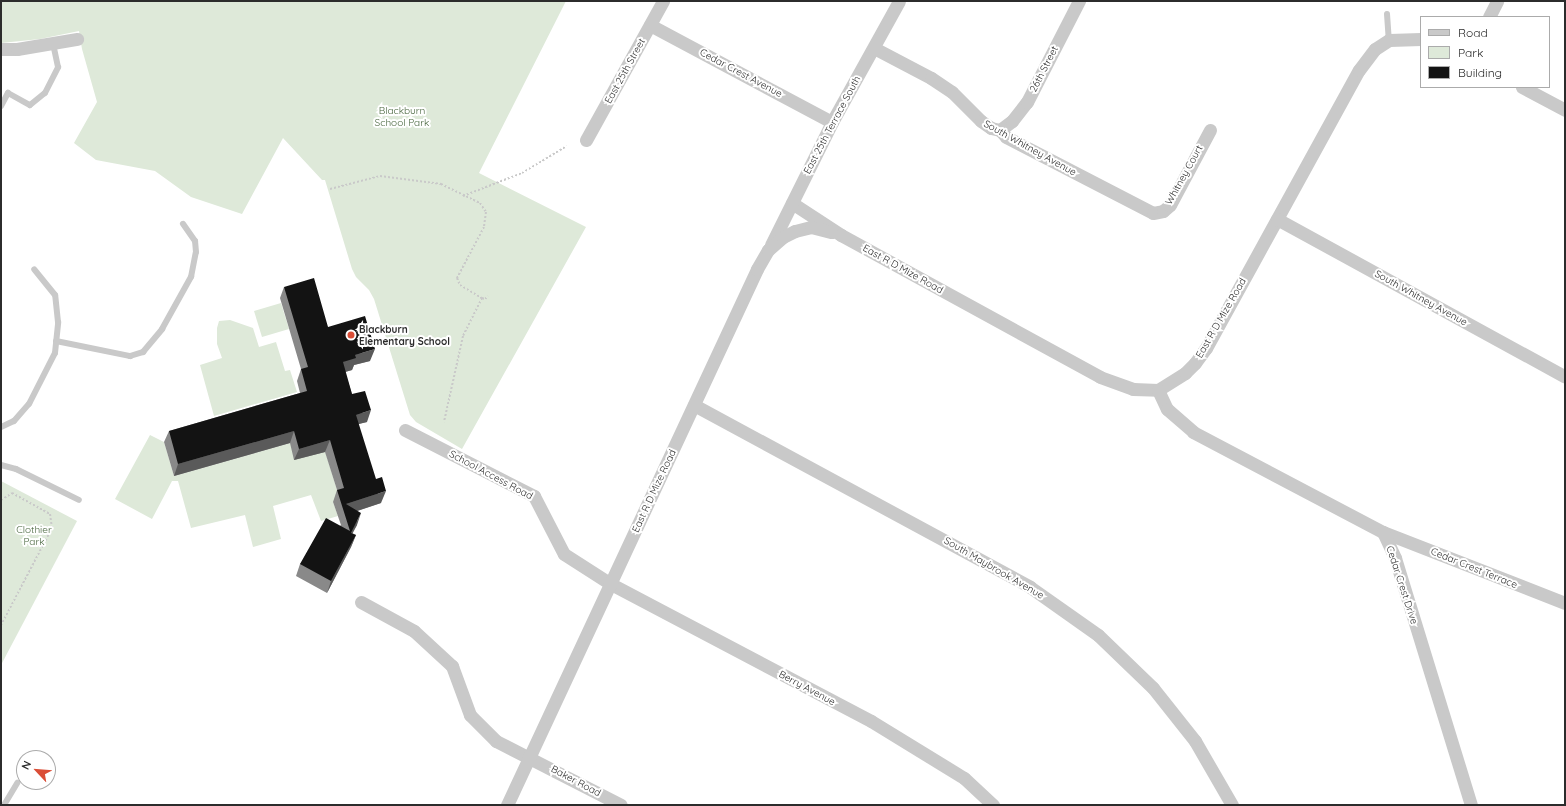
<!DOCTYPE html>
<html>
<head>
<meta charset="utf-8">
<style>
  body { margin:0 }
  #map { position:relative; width:1566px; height:806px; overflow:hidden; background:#fff; font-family:Quicksand,sans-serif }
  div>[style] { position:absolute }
  .green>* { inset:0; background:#dee9d9 }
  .path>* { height:2px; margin-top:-1px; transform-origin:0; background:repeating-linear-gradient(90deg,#c9c9c9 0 2px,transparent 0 4px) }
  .service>* { height:6px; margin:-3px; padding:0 3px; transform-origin:3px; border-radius:3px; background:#c9c9c9 }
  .minor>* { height:13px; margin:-6.5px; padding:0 6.5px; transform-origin:6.5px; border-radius:6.5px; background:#c9c9c9 }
  .wall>* { inset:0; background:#898989 }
  .shaded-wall>* { inset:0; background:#5a5a5a }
  .building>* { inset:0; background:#131313 }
  .dots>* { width:11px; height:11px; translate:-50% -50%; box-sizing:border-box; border:2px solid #fff; border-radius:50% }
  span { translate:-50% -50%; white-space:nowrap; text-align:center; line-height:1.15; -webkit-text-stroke:4px #fff; paint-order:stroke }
  .street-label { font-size:10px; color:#2c2c2c }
  .park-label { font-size:10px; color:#46643c }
  .poi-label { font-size:10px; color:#2c2c2c; font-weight:700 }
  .left { translate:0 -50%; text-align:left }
  .frame { position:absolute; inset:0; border:2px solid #2c2c2c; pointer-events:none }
  .legend { position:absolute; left:1420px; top:16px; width:130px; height:72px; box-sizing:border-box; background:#fff; border:1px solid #ababab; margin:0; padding:5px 7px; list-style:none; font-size:12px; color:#2c2c2c }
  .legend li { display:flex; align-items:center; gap:8px; height:20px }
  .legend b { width:20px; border:1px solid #ababab }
  .north { position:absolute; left:16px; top:750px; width:40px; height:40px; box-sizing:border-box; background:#fff; border:1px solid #ababab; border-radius:50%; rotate:296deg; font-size:11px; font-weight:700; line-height:16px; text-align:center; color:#2c2c2c }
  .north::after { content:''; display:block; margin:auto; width:14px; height:18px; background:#da4e37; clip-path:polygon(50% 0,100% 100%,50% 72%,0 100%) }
</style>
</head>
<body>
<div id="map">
  <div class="green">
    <i style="clip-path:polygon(1px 1px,566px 1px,479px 173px,586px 227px,462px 449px,416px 422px,410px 415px,374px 299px,369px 290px,356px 277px,352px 269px,325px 180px,322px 180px,283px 138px,242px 214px,191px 197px,155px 171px,96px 160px,74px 143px,97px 102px,82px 49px,79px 31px,40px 39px,1px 43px)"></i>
    <i style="clip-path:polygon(281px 303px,289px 329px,262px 337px,254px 311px)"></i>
    <i style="clip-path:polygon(230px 320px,253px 328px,259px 347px,276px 342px,285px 371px,290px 370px,297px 392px,214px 416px,200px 365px,222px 358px,217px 344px,217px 328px,219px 321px)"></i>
    <i style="clip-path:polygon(316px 421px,340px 500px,333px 502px,338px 516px,321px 521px,311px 495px,273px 506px,281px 539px,253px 547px,245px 515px,191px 528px,178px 481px,172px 481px,152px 519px,115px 499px,150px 435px,164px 442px,174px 476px,290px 443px)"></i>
    <i style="clip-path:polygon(1px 481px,77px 521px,1px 665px)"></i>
  </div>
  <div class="path">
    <i style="left:330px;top:189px;width:52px;rotate:-14.6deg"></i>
    <i style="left:380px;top:176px;width:62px;rotate:7.5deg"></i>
    <i style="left:441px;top:184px;width:43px;rotate:26deg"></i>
    <i style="left:480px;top:203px;width:11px;rotate:56deg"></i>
    <i style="left:486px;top:212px;width:15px;rotate:98deg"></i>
    <i style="left:484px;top:227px;width:58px;rotate:117.9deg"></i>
    <i style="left:457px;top:278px;width:8px;rotate:67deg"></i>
    <i style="left:460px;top:285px;width:26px;rotate:31deg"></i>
    <i style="left:482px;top:298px;width:42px;rotate:116.6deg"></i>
    <i style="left:463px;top:336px;width:88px;rotate:102.5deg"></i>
    <i style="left:463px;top:196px;width:63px;rotate:-21.3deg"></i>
    <i style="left:522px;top:173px;width:52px;rotate:-31deg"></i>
    <i style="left:482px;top:298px;width:3px;rotate:18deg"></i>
    <i style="left:485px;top:299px;width:4px;rotate:-45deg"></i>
    <i style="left:1px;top:500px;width:13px;rotate:-32deg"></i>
    <i style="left:12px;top:493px;width:43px;rotate:28.9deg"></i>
    <i style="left:50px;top:514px;width:14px;rotate:82deg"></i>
    <i style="left:52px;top:528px;width:110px;rotate:117.7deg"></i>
  </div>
  <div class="service">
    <i style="left:1387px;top:14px;width:26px;rotate:86deg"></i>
    <i style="left:1px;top:106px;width:15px;rotate:-62deg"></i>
    <i style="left:8px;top:93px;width:25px;rotate:29deg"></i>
    <i style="left:30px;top:105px;width:19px;rotate:-39deg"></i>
    <i style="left:45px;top:93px;width:29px;rotate:-63deg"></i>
    <i style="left:58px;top:67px;width:25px;rotate:-102deg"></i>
    <i style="left:56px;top:341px;width:76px;rotate:11.5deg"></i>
    <i style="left:130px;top:356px;width:14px;rotate:-17deg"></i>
    <i style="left:143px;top:352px;width:30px;rotate:-50deg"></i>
    <i style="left:162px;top:329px;width:60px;rotate:-60.9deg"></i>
    <i style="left:191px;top:277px;width:25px;rotate:-79deg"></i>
    <i style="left:196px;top:252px;width:11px;rotate:-95deg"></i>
    <i style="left:195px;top:241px;width:21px;rotate:-125deg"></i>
    <i style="left:1px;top:427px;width:14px;rotate:-25deg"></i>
    <i style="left:14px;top:421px;width:23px;rotate:-49deg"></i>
    <i style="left:29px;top:404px;width:57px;rotate:-63deg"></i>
    <i style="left:55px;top:353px;width:31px;rotate:-84deg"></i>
    <i style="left:58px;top:322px;width:27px;rotate:-96deg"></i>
    <i style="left:55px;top:295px;width:33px;rotate:-129deg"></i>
    <i style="left:1px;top:465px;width:16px;rotate:15deg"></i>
    <i style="left:16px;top:469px;width:70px;rotate:26.2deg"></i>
    <i style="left:4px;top:805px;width:26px;rotate:-59deg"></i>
  </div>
  <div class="minor">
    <i style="left:1489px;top:17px;width:18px;rotate:-63deg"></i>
    <i style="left:650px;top:25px;width:206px;rotate:28.1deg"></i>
    <i style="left:874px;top:48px;width:64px;rotate:27.8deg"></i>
    <i style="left:931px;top:78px;width:25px;rotate:34deg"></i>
    <i style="left:952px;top:92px;width:41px;rotate:45deg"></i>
    <i style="left:981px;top:121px;width:12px;rotate:35deg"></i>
    <i style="left:991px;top:128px;width:9px;rotate:13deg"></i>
    <i style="left:1000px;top:130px;width:9px;rotate:49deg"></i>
    <i style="left:1006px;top:137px;width:165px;rotate:27.3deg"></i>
    <i style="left:1153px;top:213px;width:10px;rotate:-11deg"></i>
    <i style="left:1163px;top:211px;width:9px;rotate:-41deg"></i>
    <i style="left:1170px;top:205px;width:85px;rotate:-61.9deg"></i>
    <i style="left:1px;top:49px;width:16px"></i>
    <i style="left:17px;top:49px;width:61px;rotate:-9.5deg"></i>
    <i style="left:1522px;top:87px;width:49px;rotate:28.1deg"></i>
    <i style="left:1000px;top:130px;width:15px;rotate:-37deg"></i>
    <i style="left:1012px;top:121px;width:24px;rotate:-52deg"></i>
    <i style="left:1027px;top:102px;width:114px;rotate:-62.8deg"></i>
    <i style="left:586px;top:140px;width:159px;rotate:-61deg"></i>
    <i style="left:792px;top:203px;width:59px;rotate:33.1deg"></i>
    <i style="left:841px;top:235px;width:295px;rotate:28.7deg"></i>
    <i style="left:1100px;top:377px;width:35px;rotate:20deg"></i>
    <i style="left:1133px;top:389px;width:25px;rotate:2deg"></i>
    <i style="left:1158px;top:390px;width:32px;rotate:-32deg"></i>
    <i style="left:1185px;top:373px;width:14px;rotate:-45deg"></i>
    <i style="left:1195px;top:363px;width:19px;rotate:-54deg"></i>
    <i style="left:1206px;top:348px;width:317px;rotate:-61.2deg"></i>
    <i style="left:1359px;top:70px;width:26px;rotate:-53deg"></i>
    <i style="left:1375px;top:49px;width:17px;rotate:-33deg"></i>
    <i style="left:1389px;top:40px;width:32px;rotate:-2deg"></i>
    <i style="left:1277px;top:219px;width:328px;rotate:28.7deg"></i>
    <i style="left:771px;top:245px;width:137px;rotate:-63.6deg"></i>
    <i style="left:832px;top:122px;width:138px;rotate:-61deg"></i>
    <i style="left:1158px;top:390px;width:21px;rotate:65deg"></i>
    <i style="left:1167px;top:409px;width:35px;rotate:41deg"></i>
    <i style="left:1193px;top:432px;width:215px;rotate:27.8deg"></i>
    <i style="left:1383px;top:532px;width:195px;rotate:21.3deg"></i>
    <i style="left:694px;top:405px;width:382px;rotate:28.4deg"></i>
    <i style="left:1030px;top:587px;width:83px;rotate:35.2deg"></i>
    <i style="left:1098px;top:635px;width:76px;rotate:43.9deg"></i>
    <i style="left:1153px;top:688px;width:68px;rotate:51.6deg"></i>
    <i style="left:1195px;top:741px;width:74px;rotate:60deg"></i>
    <i style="left:405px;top:430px;width:145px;rotate:27.1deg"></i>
    <i style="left:534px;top:496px;width:65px;rotate:62.7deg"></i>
    <i style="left:564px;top:554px;width:56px;rotate:32.6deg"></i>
    <i style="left:611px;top:584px;width:294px;rotate:27.8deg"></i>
    <i style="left:871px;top:721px;width:109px;rotate:31.5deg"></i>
    <i style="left:964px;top:778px;width:40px;rotate:43deg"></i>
    <i style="left:1383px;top:532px;width:29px;rotate:65deg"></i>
    <i style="left:1395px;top:558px;width:258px;rotate:72.9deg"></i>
    <i style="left:361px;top:602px;width:60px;rotate:28.7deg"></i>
    <i style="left:414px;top:631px;width:52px;rotate:42.6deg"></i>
    <i style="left:452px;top:666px;width:52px;rotate:69.8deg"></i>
    <i style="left:470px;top:715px;width:37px;rotate:45deg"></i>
    <i style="left:496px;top:741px;width:140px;rotate:27.1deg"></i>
    <i style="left:507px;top:805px;width:591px;rotate:-64.99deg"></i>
    <i style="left:757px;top:269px;width:22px;rotate:-60deg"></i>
    <i style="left:768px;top:250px;width:20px;rotate:-41deg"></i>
    <i style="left:783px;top:237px;width:13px;rotate:-27deg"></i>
    <i style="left:795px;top:231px;width:16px;rotate:-14deg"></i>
    <i style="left:811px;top:227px;width:21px;rotate:14deg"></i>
  </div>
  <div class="wall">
    <i style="clip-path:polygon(284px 287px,328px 327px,370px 361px,354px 365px,352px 370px,345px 372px,352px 394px,367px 422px,358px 424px,381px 503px,357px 511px,357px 525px,352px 533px,356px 535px,351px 547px,327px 593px,296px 576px,300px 564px,341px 525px,333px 502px,337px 490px,325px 452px,294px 460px,290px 443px,174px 476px,164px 442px,169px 431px,300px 393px,297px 381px,301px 369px,280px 298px)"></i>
  </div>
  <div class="shaded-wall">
    <i style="clip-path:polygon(375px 349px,370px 361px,354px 365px,352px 370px,338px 374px,343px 362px,355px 355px)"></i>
    <i style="clip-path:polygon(371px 410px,367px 422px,351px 426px,356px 415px)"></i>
    <i style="clip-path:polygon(294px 431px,290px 443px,174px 476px,178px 464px)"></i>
    <i style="clip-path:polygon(330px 440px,325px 452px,294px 460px,299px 449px)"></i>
    <i style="clip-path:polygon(386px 491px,381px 503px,345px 515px,346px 504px)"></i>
    <i style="clip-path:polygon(361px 513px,357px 525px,347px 544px,351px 533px)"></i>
    <i style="clip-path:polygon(356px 535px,351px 547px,327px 593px,331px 581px)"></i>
  </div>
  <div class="building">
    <i style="clip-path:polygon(314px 278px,328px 327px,365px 316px,375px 349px,355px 355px,356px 358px,343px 362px,352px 394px,365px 391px,371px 410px,356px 415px,376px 479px,382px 477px,386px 491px,346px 504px,361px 513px,351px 533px,356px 535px,331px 581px,300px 564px,326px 518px,350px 531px,337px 490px,344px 488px,330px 440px,299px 449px,294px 431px,178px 464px,169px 431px,307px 391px,301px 369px,308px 367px,284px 287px)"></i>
  </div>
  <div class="dots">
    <i style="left:351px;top:335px;background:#da4e37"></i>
  </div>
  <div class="street-label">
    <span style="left:1044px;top:69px;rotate:-63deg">26th Street</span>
    <span style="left:625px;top:71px;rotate:-61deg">East 25th Street</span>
    <span style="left:741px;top:73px;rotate:28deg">Cedar Crest Avenue</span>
    <span style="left:832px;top:125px;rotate:-62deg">East 25th Terrace South</span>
    <span style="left:1030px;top:148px;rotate:29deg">South Whitney Avenue</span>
    <span style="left:1184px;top:175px;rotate:-61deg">Whitney Court</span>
    <span style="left:903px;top:269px;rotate:29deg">East R D Mize Road</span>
    <span style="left:1421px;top:298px;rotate:29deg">South Whitney Avenue</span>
    <span style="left:1221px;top:318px;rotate:-60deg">East R D Mize Road</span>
    <span style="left:491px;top:475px;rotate:28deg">School Access Road</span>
    <span style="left:654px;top:491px;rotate:-65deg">East R D Mize Road</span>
    <span style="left:994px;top:568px;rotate:30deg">South Maybrook Avenue</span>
    <span style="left:1474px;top:568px;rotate:22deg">Cedar Crest Terrace</span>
    <span style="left:1402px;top:585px;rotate:72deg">Cedar Crest Drive</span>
    <span style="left:807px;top:688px;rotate:28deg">Berry Avenue</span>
    <span style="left:576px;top:781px;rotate:28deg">Baker Road</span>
  </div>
  <div class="park-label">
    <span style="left:402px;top:116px">Blackburn<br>School Park</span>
    <span style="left:34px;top:535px">Clothier<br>Park</span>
  </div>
  <div class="poi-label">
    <span class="left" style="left:359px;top:335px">Blackburn<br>Elementary School</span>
  </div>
  <div class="frame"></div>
  <ul class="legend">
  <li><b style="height:5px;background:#c9c9c9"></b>Road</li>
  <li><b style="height:11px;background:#dee9d9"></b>Park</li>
  <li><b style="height:11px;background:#131313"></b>Building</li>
  </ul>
  <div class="north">N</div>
</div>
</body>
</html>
